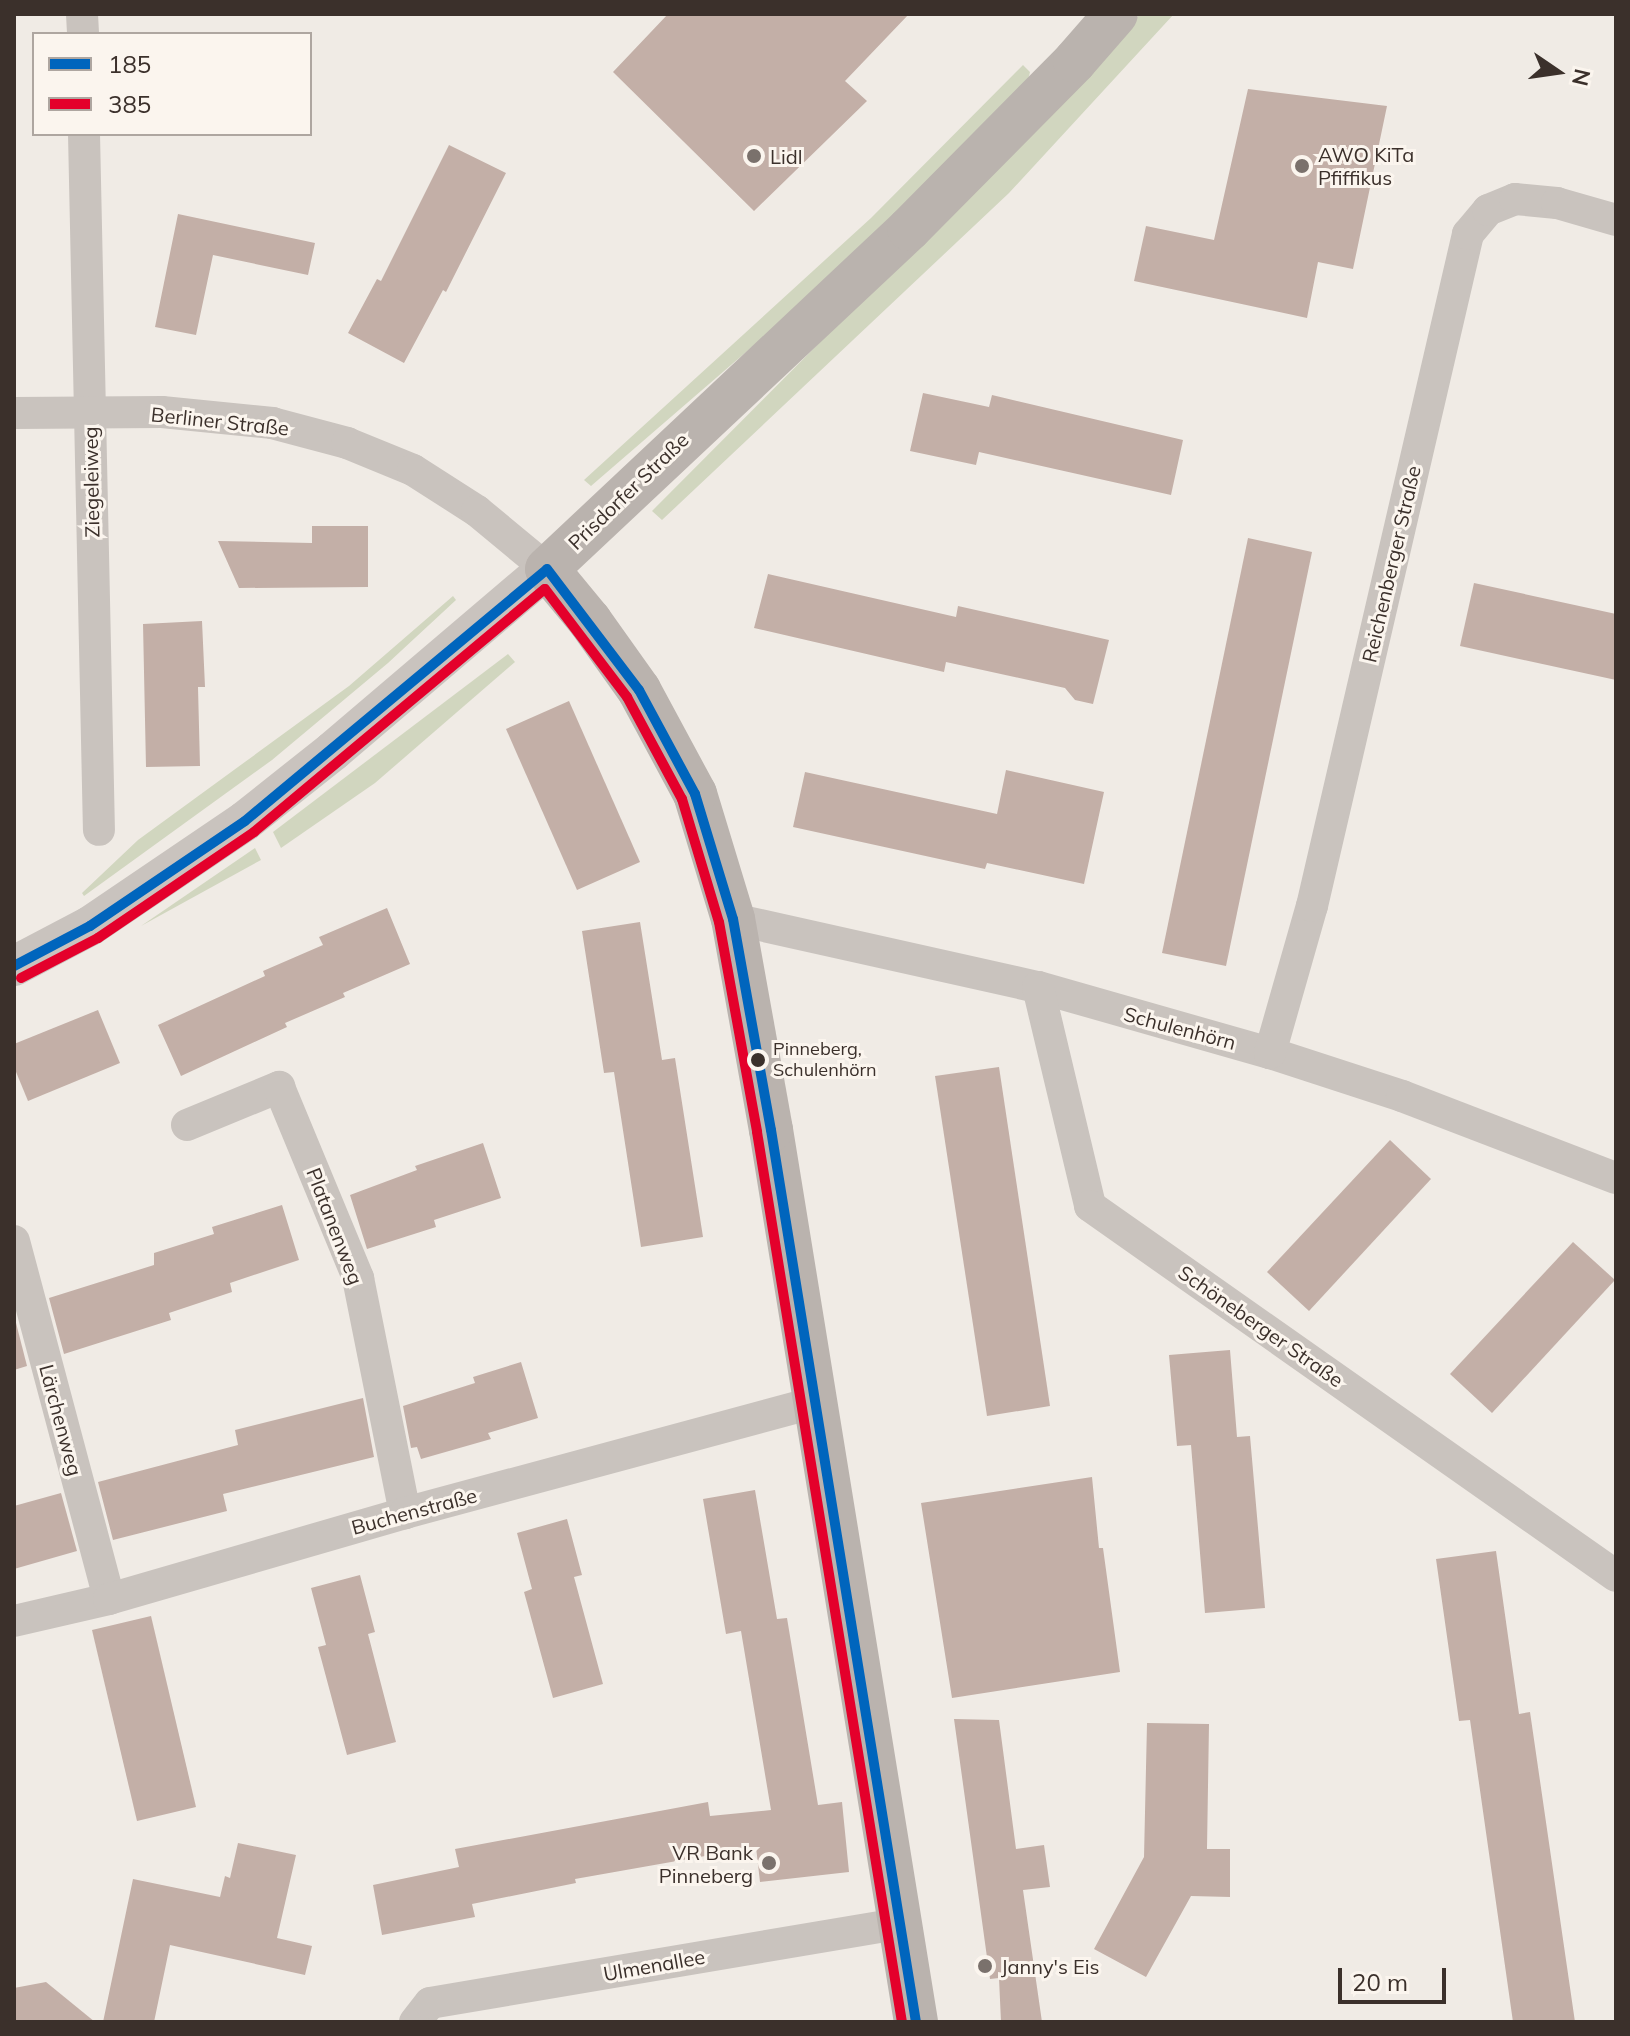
<!DOCTYPE html>
<html>
<head>
<meta charset="utf-8">
<style>
  body { margin:0 }
  #map { position:relative; width:1630px; height:2036px; overflow:hidden; background:#f0ebe5; font-family:Mulish,sans-serif }
  div>[style] { position:absolute }
  .green>* { inset:0; background:#d1d6bf }
  .building>* { inset:0; background:#c3afa7 }
  .minor>* { height:32px; margin:-16px; padding:0 16px; transform-origin:16px; border-radius:16px; background:#c9c3be }
  .tertiary>* { height:40px; margin:-20px; padding:0 20px; transform-origin:20px; border-radius:20px; background:#c9c3be }
  .secondary>* { height:44px; margin:-22px; padding:0 22px; transform-origin:22px; border-radius:22px; background:#bab3ae }
  .bus-1>* { height:10px; margin:-5px; padding:0 5px; transform-origin:5px; border-radius:5px; background:#0065bd }
  .bus-2>* { height:10px; margin:-5px; padding:0 5px; transform-origin:5px; border-radius:5px; background:#e4002b }
  .dots>* { width:22px; height:22px; translate:-50% -50%; box-sizing:border-box; border:4px solid #fbf5ee; border-radius:50% }
  span { translate:-50% -50%; white-space:nowrap; text-align:center; line-height:1.15; -webkit-text-stroke:6px #fbf5ee; paint-order:stroke }
  .bus-label { font-size:18px; color:#3b302b }
  .left { translate:0 -50%; text-align:left }
  .poi-label { font-size:20px; color:#3b302b }
  .right { translate:-100% -50%; text-align:right }
  .street-label { font-size:20px; color:#3b302b }
  .frame { position:absolute; inset:0; border:16px solid #3b302b; pointer-events:none }
  .legend { position:absolute; left:32px; top:32px; width:280px; height:104px; box-sizing:border-box; background:#fbf5ee; border:2px solid #aea6a0; margin:0; padding:10px 14px; list-style:none; font-size:24px; color:#3b302b }
  .legend li { display:flex; align-items:center; gap:16px; height:40px }
  .legend b { width:40px; border:2px solid #aea6a0 }
  .north { position:absolute; left:1518px; top:32px; width:80px; height:80px; -webkit-text-stroke:6px #fbf5ee; paint-order:stroke; rotate:103deg; font-size:22px; font-weight:700; line-height:32px; text-align:center; color:#3b302b }
  .north::after { content:''; display:block; margin:auto; width:28px; height:36px; background:#3b302b; clip-path:polygon(50% 0,100% 100%,50% 72%,0 100%) }
  .scale { position:absolute; left:1338px; top:1968px; width:108px; height:36px; box-sizing:border-box; border:4px solid #3b302b; border-top:0; padding-left:10px; font-size:24px; line-height:28px; white-space:nowrap; color:#3b302b; -webkit-text-stroke:6px #fbf5ee; paint-order:stroke }
</style>
</head>
<body>
<div id="map">
  <div class="green">
    <i style="clip-path:polygon(1140px 14px,1174px 14px,1009px 193px,662px 520px,652px 511px,1089px 72px)"></i>
    <i style="clip-path:polygon(1023px 65px,1030px 72px,1026px 88px,887px 230px,591px 486px,584px 480px,871px 218px)"></i>
    <i style="clip-path:polygon(453px 596px,456px 600px,388px 663px,272px 760px,84px 896px,82px 893px,138px 840px,349px 686px)"></i>
    <i style="clip-path:polygon(508px 654px,515px 662px,375px 783px,281px 848px,273px 832px)"></i>
    <i style="clip-path:polygon(255px 848px,261px 860px,141px 926px)"></i>
  </div>
  <div class="building">
    <i style="clip-path:polygon(668px 14px,909px 14px,845px 81px,867px 101px,754px 211px,613px 72px)"></i>
    <i style="clip-path:polygon(1248px 89px,1387px 106px,1353px 269px,1318px 262px,1307px 318px,1134px 281px,1146px 226px,1214px 240px)"></i>
    <i style="clip-path:polygon(449px 145px,506px 173px,446px 292px,443px 290px,404px 363px,348px 333px,377px 279px,381px 281px)"></i>
    <i style="clip-path:polygon(178px 214px,315px 243px,308px 275px,213px 255px,196px 335px,155px 327px)"></i>
    <i style="clip-path:polygon(923px 393px,989px 407px,992px 395px,1183px 440px,1171px 495px,979px 452px,976px 465px,910px 451px)"></i>
    <i style="clip-path:polygon(312px 526px,368px 526px,368px 587px,239px 588px,218px 541px,312px 543px)"></i>
    <i style="clip-path:polygon(1248px 538px,1312px 552px,1226px 966px,1162px 953px)"></i>
    <i style="clip-path:polygon(768px 574px,956px 617px,958px 606px,1109px 640px,1093px 704px,1075px 700px,1065px 688px,946px 662px,944px 672px,754px 628px)"></i>
    <i style="clip-path:polygon(1474px 583px,1616px 614px,1616px 680px,1460px 646px)"></i>
    <i style="clip-path:polygon(202px 621px,205px 687px,198px 687px,200px 766px,146px 767px,143px 624px)"></i>
    <i style="clip-path:polygon(569px 701px,640px 862px,577px 890px,506px 729px)"></i>
    <i style="clip-path:polygon(1006px 770px,1104px 792px,1084px 884px,987px 863px,985px 869px,793px 827px,805px 772px,997px 814px)"></i>
    <i style="clip-path:polygon(387px 908px,410px 964px,343px 993px,345px 997px,285px 1023px,287px 1027px,181px 1076px,158px 1025px,265px 976px,263px 971px,323px 945px,319px 937px)"></i>
    <i style="clip-path:polygon(640px 922px,662px 1060px,675px 1058px,703px 1237px,641px 1247px,614px 1072px,604px 1073px,582px 931px)"></i>
    <i style="clip-path:polygon(98px 1010px,120px 1063px,28px 1101px,14px 1067px,14px 1044px)"></i>
    <i style="clip-path:polygon(999px 1067px,1050px 1406px,987px 1416px,935px 1076px)"></i>
    <i style="clip-path:polygon(1390px 1140px,1431px 1179px,1309px 1311px,1267px 1272px)"></i>
    <i style="clip-path:polygon(483px 1143px,501px 1198px,434px 1220px,436px 1227px,367px 1249px,350px 1195px,417px 1170px,415px 1166px)"></i>
    <i style="clip-path:polygon(282px 1205px,299px 1260px,230px 1283px,232px 1292px,169px 1313px,171px 1320px,64px 1354px,49px 1298px,154px 1265px,154px 1253px,214px 1234px,212px 1227px)"></i>
    <i style="clip-path:polygon(1573px 1242px,1615px 1280px,1492px 1413px,1450px 1374px)"></i>
    <i style="clip-path:polygon(14px 1315px,27px 1366px,14px 1370px)"></i>
    <i style="clip-path:polygon(1230px 1350px,1237px 1437px,1250px 1436px,1265px 1608px,1205px 1613px,1191px 1445px,1177px 1446px,1169px 1355px)"></i>
    <i style="clip-path:polygon(521px 1362px,538px 1418px,488px 1433px,491px 1439px,421px 1459px,417px 1447px,411px 1448px,403px 1406px,475px 1383px,473px 1377px)"></i>
    <i style="clip-path:polygon(363px 1398px,374px 1457px,223px 1494px,227px 1511px,113px 1540px,98px 1482px,238px 1445px,235px 1430px)"></i>
    <i style="clip-path:polygon(1092px 1477px,1099px 1548px,1103px 1548px,1120px 1672px,952px 1698px,921px 1503px)"></i>
    <i style="clip-path:polygon(755px 1490px,777px 1619px,787px 1618px,818px 1805px,842px 1802px,849px 1872px,760px 1882px,756px 1847px,575px 1879px,576px 1883px,472px 1904px,475px 1917px,382px 1935px,373px 1885px,459px 1867px,455px 1849px,708px 1802px,710px 1816px,771px 1810px,741px 1631px,726px 1634px,703px 1499px)"></i>
    <i style="clip-path:polygon(61px 1493px,77px 1551px,14px 1569px,14px 1506px)"></i>
    <i style="clip-path:polygon(567px 1519px,582px 1575px,574px 1577px,603px 1684px,553px 1698px,524px 1592px,532px 1589px,517px 1533px)"></i>
    <i style="clip-path:polygon(1496px 1551px,1519px 1714px,1530px 1712px,1575px 2022px,1513px 2022px,1470px 1720px,1459px 1721px,1436px 1559px)"></i>
    <i style="clip-path:polygon(360px 1575px,375px 1632px,368px 1634px,396px 1742px,347px 1755px,318px 1647px,326px 1645px,311px 1588px)"></i>
    <i style="clip-path:polygon(151px 1616px,196px 1807px,137px 1821px,92px 1630px)"></i>
    <i style="clip-path:polygon(954px 1719px,999px 1720px,1016px 1849px,1044px 1845px,1050px 1887px,1023px 1890px,1042px 2022px,1001px 2022px,999px 1978px,990px 1979px)"></i>
    <i style="clip-path:polygon(1147px 1723px,1209px 1724px,1207px 1849px,1230px 1849px,1230px 1897px,1191px 1896px,1146px 1977px,1094px 1949px,1144px 1857px)"></i>
    <i style="clip-path:polygon(238px 1843px,296px 1855px,277px 1938px,312px 1946px,305px 1975px,170px 1945px,154px 2022px,103px 2022px,133px 1879px,220px 1897px,225px 1876px,230px 1878px)"></i>
    <i style="clip-path:polygon(46px 1982px,95px 2022px,14px 2022px,14px 1988px)"></i>
  </div>
  <div class="minor">
    <i style="left:82px;top:14px;width:20px;rotate:87deg"></i>
    <i style="left:84px;top:134px;width:696px;rotate:88.77deg"></i>
    <i style="left:14px;top:413px;width:148px;rotate:-0.4deg"></i>
    <i style="left:162px;top:412px;width:111px;rotate:5.7deg"></i>
    <i style="left:272px;top:423px;width:78px;rotate:14.9deg"></i>
    <i style="left:347px;top:443px;width:71px;rotate:22.2deg"></i>
    <i style="left:413px;top:470px;width:76px;rotate:32.6deg"></i>
    <i style="left:477px;top:511px;width:91px;rotate:39.6deg"></i>
    <i style="left:733px;top:919px;width:312px;rotate:12.6deg"></i>
    <i style="left:1038px;top:987px;width:241px;rotate:15.9deg"></i>
    <i style="left:1270px;top:1053px;width:139px;rotate:18deg"></i>
    <i style="left:1402px;top:1096px;width:229px;rotate:21deg"></i>
    <i style="left:1038px;top:987px;width:225px;rotate:76.6deg"></i>
    <i style="left:1090px;top:1206px;width:643px;rotate:35.12deg"></i>
    <i style="left:1270px;top:1053px;width:153px;rotate:-74.1deg"></i>
    <i style="left:1312px;top:906px;width:690px;rotate:-76.93deg"></i>
    <i style="left:1468px;top:234px;width:31px;rotate:-50deg"></i>
    <i style="left:1488px;top:210px;width:29px;rotate:-22deg"></i>
    <i style="left:1515px;top:199px;width:42px;rotate:5.4deg"></i>
    <i style="left:1557px;top:203px;width:61px;rotate:16.1deg"></i>
    <i style="left:187px;top:1125px;width:100px;rotate:-22.4deg"></i>
    <i style="left:279px;top:1087px;width:207px;rotate:67.5deg"></i>
    <i style="left:358px;top:1278px;width:240px;rotate:78.7deg"></i>
    <i style="left:14px;top:1241px;width:370px;rotate:75.1deg"></i>
    <i style="left:14px;top:1621px;width:98px;rotate:-13deg"></i>
    <i style="left:109px;top:1599px;width:308px;rotate:-16.2deg"></i>
    <i style="left:405px;top:1513px;width:424px;rotate:-15.1deg"></i>
    <i style="left:415px;top:2022px;width:24px;rotate:-52deg"></i>
    <i style="left:430px;top:2003px;width:480px;rotate:-9.6deg"></i>
  </div>
  <div class="tertiary">
    <i style="left:14px;top:966px;width:86px;rotate:-27.8deg"></i>
    <i style="left:90px;top:926px;width:187px;rotate:-34.1deg"></i>
    <i style="left:245px;top:821px;width:112px;rotate:-38.5deg"></i>
    <i style="left:333px;top:751px;width:281px;rotate:-40.4deg"></i>
  </div>
  <div class="secondary">
    <i style="left:916px;top:2022px;width:904px;rotate:-99.23deg"></i>
    <i style="left:771px;top:1130px;width:214px;rotate:-100.2deg"></i>
    <i style="left:733px;top:919px;width:131px;rotate:-106.9deg"></i>
    <i style="left:695px;top:794px;width:118px;rotate:-118.3deg"></i>
    <i style="left:639px;top:690px;width:85px;rotate:-125.4deg"></i>
    <i style="left:590px;top:621px;width:67px;rotate:-129.6deg"></i>
    <i style="left:547px;top:569px;width:497px;rotate:-43.2deg"></i>
    <i style="left:909px;top:229px;width:236px;rotate:-45.3deg"></i>
    <i style="left:1075px;top:61px;width:62px;rotate:-48.9deg"></i>
  </div>
  <div class="bus-1">
    <i style="left:547px;top:569px;width:152px;rotate:52.8deg"></i>
    <i style="left:639px;top:690px;width:118px;rotate:61.7deg"></i>
    <i style="left:695px;top:794px;width:131px;rotate:73.1deg"></i>
    <i style="left:733px;top:919px;width:214px;rotate:79.8deg"></i>
    <i style="left:771px;top:1130px;width:904px;rotate:80.77deg"></i>
    <i style="left:14px;top:966px;width:86px;rotate:-27.8deg"></i>
    <i style="left:90px;top:926px;width:187px;rotate:-34.1deg"></i>
    <i style="left:245px;top:821px;width:393px;rotate:-39.8deg"></i>
  </div>
  <div class="bus-2">
    <i style="left:21px;top:978px;width:87px;rotate:-27.5deg"></i>
    <i style="left:98px;top:938px;width:189px;rotate:-34.2deg"></i>
    <i style="left:254px;top:832px;width:379px;rotate:-39.9deg"></i>
    <i style="left:545px;top:589px;width:136px;rotate:52.8deg"></i>
    <i style="left:627px;top:697px;width:116px;rotate:61.7deg"></i>
    <i style="left:682px;top:799px;width:128px;rotate:73.3deg"></i>
    <i style="left:719px;top:922px;width:213px;rotate:79.7deg"></i>
    <i style="left:757px;top:1132px;width:902px;rotate:80.75deg"></i>
  </div>
  <div class="dots">
    <i style="left:754px;top:156px;background:#7a716c"></i>
    <i style="left:1302px;top:166px;background:#7a716c"></i>
    <i style="left:758px;top:1060px;background:#3b302b"></i>
    <i style="left:769px;top:1863px;background:#7a716c"></i>
    <i style="left:985px;top:1966px;background:#7a716c"></i>
  </div>
  <div class="bus-label">
    <span class="left" style="left:773px;top:1060px">Pinneberg,<br>Schulenhörn</span>
  </div>
  <div class="poi-label">
    <span class="left" style="left:1318px;top:166px">AWO KiTa<br>Pfiffikus</span>
    <span class="left" style="left:770px;top:156px">Lidl</span>
    <span class="right" style="left:753px;top:1864px">VR Bank<br>Pinneberg</span>
    <span class="left" style="left:1001px;top:1966px">Janny's Eis</span>
  </div>
  <div class="street-label">
    <span style="left:220px;top:421px;rotate:6deg">Berliner Straße</span>
    <span style="left:91px;top:482px;rotate:-91deg">Ziegeleiweg</span>
    <span style="left:628px;top:491px;rotate:-44deg">Prisdorfer Straße</span>
    <span style="left:1391px;top:564px;rotate:-77deg">Reichenberger Straße</span>
    <span style="left:1180px;top:1028px;rotate:15deg">Schulenhörn</span>
    <span style="left:335px;top:1226px;rotate:69deg">Platanenweg</span>
    <span style="left:1261px;top:1326px;rotate:35deg">Schöneberger Straße</span>
    <span style="left:61px;top:1420px;rotate:75deg">Lärchenweg</span>
    <span style="left:414px;top:1511px;rotate:-15deg">Buchenstraße</span>
    <span style="left:654px;top:1965px;rotate:-10deg">Ulmenallee</span>
  </div>
  <div class="frame"></div>
  <ul class="legend">
  <li><b style="height:10px;background:#0065bd"></b>185</li>
  <li><b style="height:10px;background:#e4002b"></b>385</li>
  </ul>
  <div class="north">N</div>
  <div class="scale">20 m</div>
</div>
</body>
</html>
